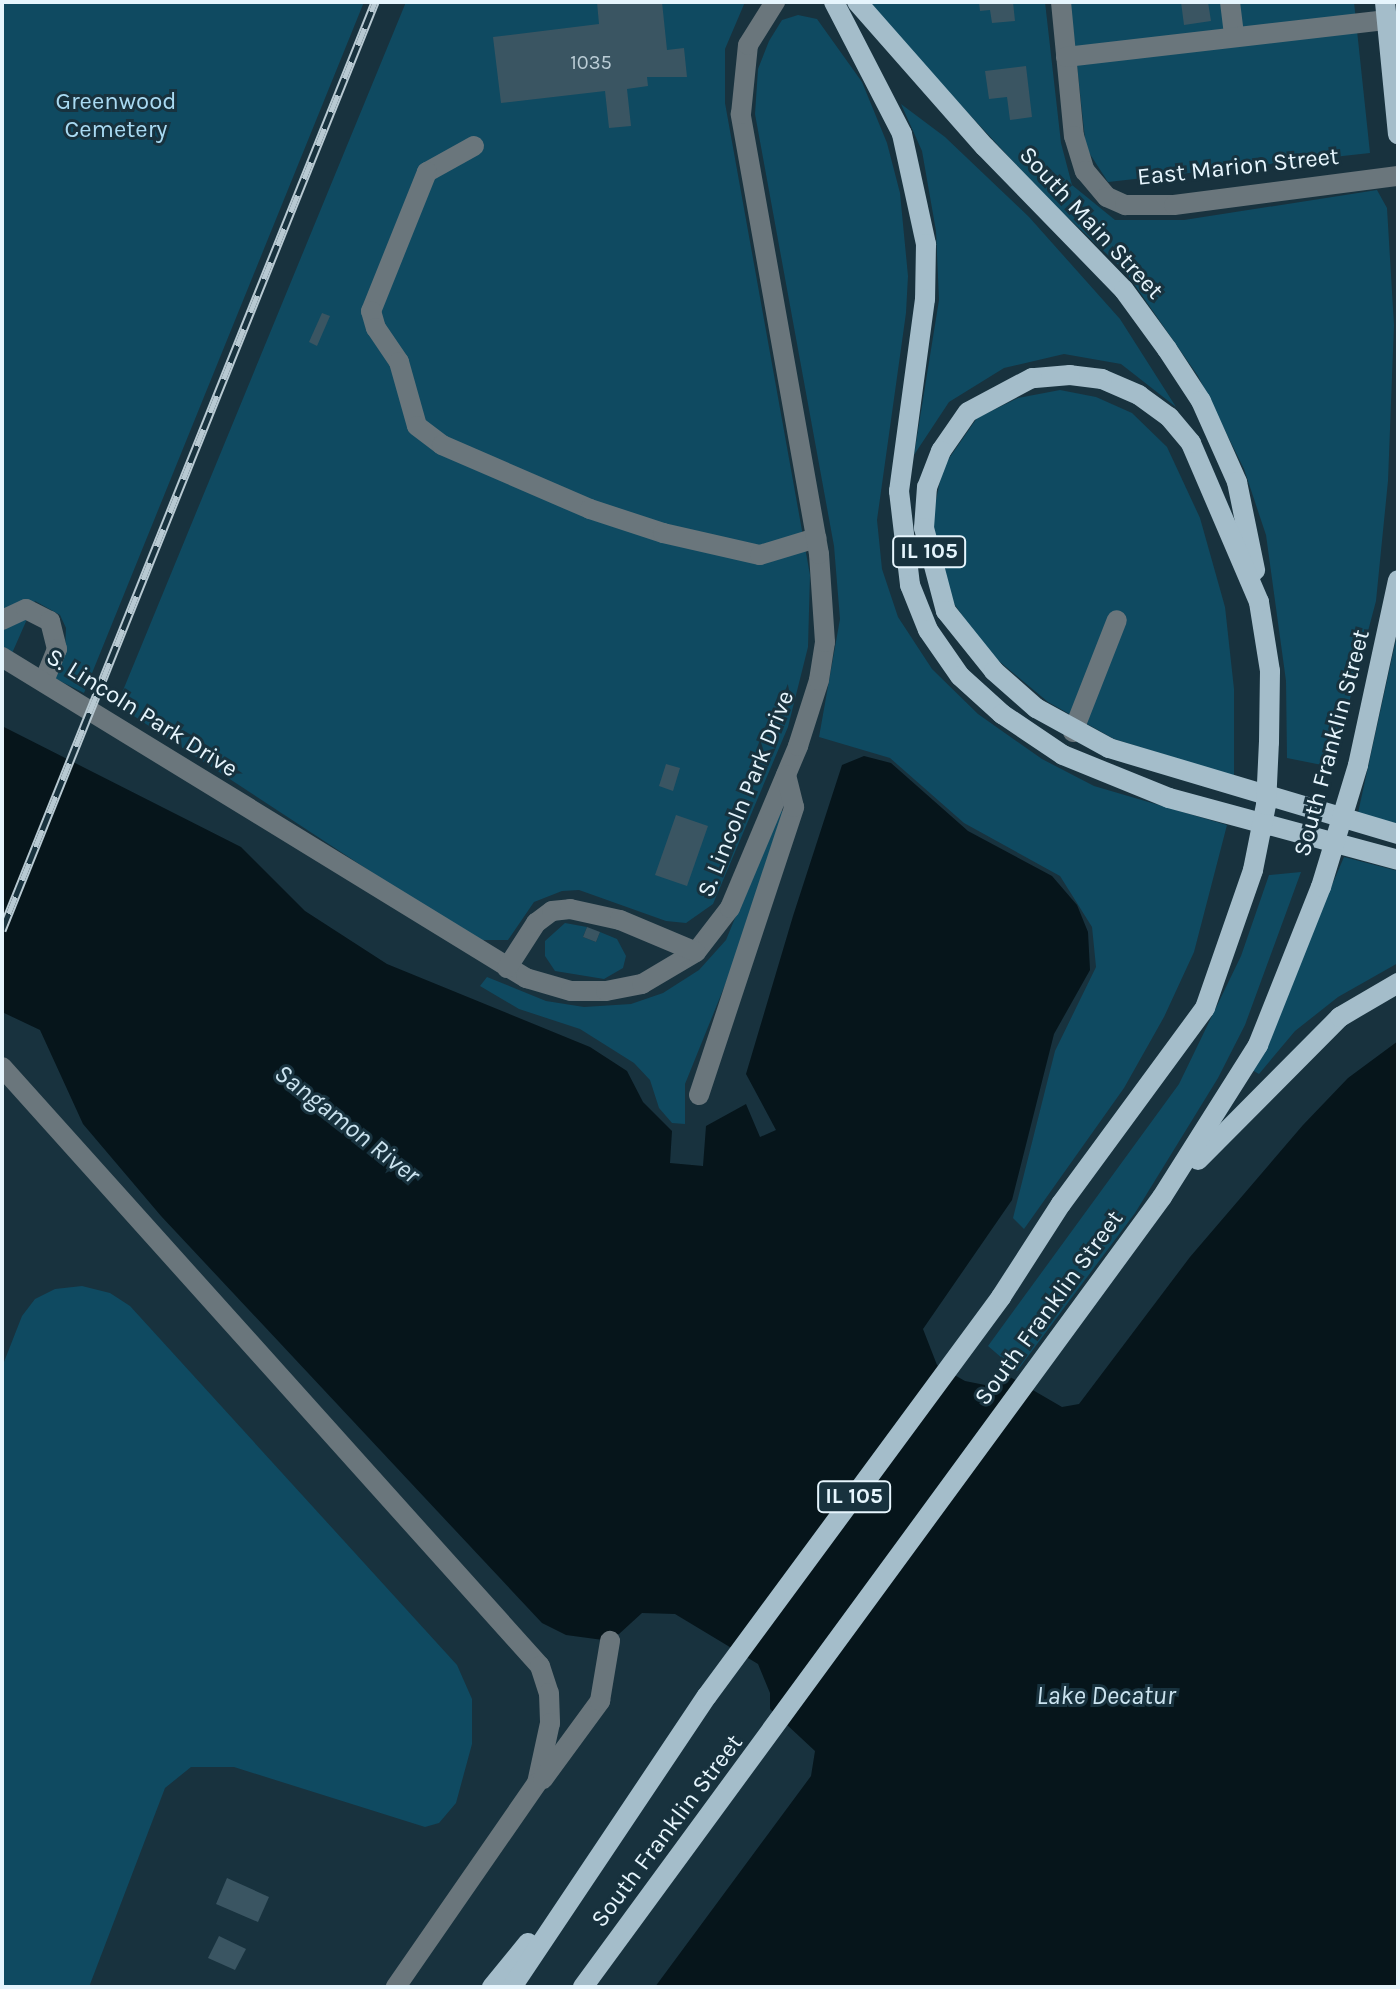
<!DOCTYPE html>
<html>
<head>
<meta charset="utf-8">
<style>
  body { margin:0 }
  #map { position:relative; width:1400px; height:1989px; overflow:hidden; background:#18323e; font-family:Karla,sans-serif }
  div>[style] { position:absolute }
  .green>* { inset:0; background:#0f4a61 }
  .water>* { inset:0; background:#06151b }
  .building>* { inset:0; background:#3a5562 }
  .minor>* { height:20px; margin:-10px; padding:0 10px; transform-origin:10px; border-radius:10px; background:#6a767c }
  .major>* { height:20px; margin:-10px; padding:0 10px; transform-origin:10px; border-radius:10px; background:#a4bdca }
  .rail>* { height:9px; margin-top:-4.5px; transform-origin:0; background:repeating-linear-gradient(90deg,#18323e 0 18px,#b7c9d2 0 36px); box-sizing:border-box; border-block:2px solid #b7c9d2 }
  .major-bridge>* { height:20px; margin:-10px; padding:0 10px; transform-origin:10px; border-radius:10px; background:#a4bdca }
  span { translate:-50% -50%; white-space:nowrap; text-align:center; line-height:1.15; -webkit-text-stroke:6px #18323e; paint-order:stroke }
  .number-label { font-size:20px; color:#bbcdd6 }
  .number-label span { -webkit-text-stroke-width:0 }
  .shield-label span { padding:2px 6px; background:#18323e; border:2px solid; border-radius:6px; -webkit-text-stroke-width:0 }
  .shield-label { font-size:22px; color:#e6f5fd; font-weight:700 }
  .park-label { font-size:24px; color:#a9daf2 }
  .street-label { font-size:24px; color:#e6f5fd }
  .water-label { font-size:26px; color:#cce4f0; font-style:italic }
  .frame { position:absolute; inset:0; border:4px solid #e6f5fd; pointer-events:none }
</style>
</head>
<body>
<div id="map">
  <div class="green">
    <i style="clip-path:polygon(2px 2px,364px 2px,84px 693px,54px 678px,65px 651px,66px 628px,60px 615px,35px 601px,2px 676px)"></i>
    <i style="clip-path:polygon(406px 2px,745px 2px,725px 49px,725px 103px,810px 575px,808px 647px,788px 727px,713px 904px,686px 923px,666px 921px,579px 890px,562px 891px,534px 902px,508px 940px,475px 940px,117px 705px)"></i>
    <i style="clip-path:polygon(865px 2px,1045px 2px,1061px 143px,1072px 185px,1115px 220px,1184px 220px,1377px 190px,1387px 208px,1394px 325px,1388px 481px,1376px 601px,1332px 767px,1287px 758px,1286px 681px,1266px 535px,1244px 469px,1198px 376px,1125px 271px,1049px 200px)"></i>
    <i style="clip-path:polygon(1070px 2px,1354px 2px,1370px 153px,1108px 182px,1086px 148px)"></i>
    <i style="clip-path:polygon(798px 15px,817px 19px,862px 82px,887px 143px,900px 193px,908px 276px,906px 313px,877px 520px,882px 569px,898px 617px,932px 669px,978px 714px,1042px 759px,1094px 786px,1227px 825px,1194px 952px,1164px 1017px,1124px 1088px,1024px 1229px,1013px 1218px,1055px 1051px,1096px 967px,1092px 927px,1060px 876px,964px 823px,890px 758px,819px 737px,840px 619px,834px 546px,755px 114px,758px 69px,769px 41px,782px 20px)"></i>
    <i style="clip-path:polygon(901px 104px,945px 137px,1029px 217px,1120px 319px,1176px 407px,1121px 364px,1064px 354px,1004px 368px,949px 402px,914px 455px,939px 300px,936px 231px,922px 151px)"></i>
    <i style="clip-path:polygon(1060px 390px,1096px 397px,1132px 413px,1167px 447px,1200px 518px,1225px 607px,1234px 689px,1234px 776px,1114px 739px,1048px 702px,988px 652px,945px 591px,931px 524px,943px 467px,977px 418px,1018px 398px)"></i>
    <i style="clip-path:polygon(1398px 630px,1398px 824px,1358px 813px)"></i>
    <i style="clip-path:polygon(779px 811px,783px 811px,754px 913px,685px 1084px,685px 1124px,672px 1123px,659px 1108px,650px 1080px,634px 1063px,580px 1029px,519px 1009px,480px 986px,487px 977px,546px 1001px,584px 1007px,631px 1004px,663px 993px,699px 970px,726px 940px)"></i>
    <i style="clip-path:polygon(1344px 857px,1398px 871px,1398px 963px,1338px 997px,1295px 1031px,1259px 1074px,1252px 1070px)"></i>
    <i style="clip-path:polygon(1301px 872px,1245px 1025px,1218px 1078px,1135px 1213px,1017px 1371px,988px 1346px,1179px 1084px,1241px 956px,1269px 875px)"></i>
    <i style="clip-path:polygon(565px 923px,587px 927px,583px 937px,596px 942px,600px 932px,617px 939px,626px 956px,623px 968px,604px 979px,555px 971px,545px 956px,545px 941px)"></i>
    <i style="clip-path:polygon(82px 1286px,110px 1293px,130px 1306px,457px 1665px,472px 1699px,472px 1744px,456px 1803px,439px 1823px,425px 1827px,234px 1767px,191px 1767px,165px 1788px,89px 1987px,2px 1987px,2px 1367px,22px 1316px,35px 1299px,55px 1289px)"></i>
  </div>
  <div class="water">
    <i style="clip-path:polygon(2px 726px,241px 847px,305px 911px,387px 964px,590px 1047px,627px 1071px,643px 1102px,672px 1131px,670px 1163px,703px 1166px,706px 1126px,746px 1104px,760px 1137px,776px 1130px,746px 1074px,793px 916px,842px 765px,864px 756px,891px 763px,968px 831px,1052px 876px,1077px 905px,1088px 932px,1090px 970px,1054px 1034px,1012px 1200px,923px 1329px,937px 1365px,965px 1381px,985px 1385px,1005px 1374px,1062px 1407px,1079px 1404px,1190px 1257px,1303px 1125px,1348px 1078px,1398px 1041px,1398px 1987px,655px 1987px,811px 1776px,815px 1751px,770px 1709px,770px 1693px,758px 1664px,675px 1614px,642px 1613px,619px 1634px,603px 1640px,566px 1635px,542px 1623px,161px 1216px,83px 1124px,40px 1030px,2px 1012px)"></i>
  </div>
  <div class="building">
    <i style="clip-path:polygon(597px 2px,662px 2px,667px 50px,684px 48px,687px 77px,647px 77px,648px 86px,627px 89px,631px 126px,609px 128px,605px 91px,501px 103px,493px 37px,599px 24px)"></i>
    <i style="clip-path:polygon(979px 2px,1013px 2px,1015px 21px,992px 23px,990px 10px,980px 11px)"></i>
    <i style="clip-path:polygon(1181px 2px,1208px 2px,1211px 21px,1184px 25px)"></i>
    <i style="clip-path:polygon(1026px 66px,1032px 117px,1010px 120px,1007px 97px,989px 99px,985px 71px)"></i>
    <i style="clip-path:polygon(322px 313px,330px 316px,317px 346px,309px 342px)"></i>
    <i style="clip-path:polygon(666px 764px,680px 768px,673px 791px,659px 786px)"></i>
    <i style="clip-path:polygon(676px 815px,708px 826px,687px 886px,655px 875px)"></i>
    <i style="clip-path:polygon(587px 927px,600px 932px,596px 942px,583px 937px)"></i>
    <i style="clip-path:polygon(227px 1878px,269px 1897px,258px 1922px,216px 1904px)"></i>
    <i style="clip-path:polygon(219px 1936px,246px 1949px,235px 1970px,208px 1958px)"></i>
  </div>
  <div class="minor">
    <i style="left:1061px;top:2px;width:135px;rotate:84.5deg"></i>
    <i style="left:1074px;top:136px;width:37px;rotate:73deg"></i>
    <i style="left:1085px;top:171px;width:34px;rotate:50deg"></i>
    <i style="left:1107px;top:197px;width:20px;rotate:24deg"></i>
    <i style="left:1125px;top:205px;width:49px"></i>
    <i style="left:1174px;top:205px;width:226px;rotate:-7.4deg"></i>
    <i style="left:1230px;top:2px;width:35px;rotate:83deg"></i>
    <i style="left:1066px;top:57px;width:321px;rotate:-6.6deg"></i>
    <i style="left:474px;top:146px;width:54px;rotate:151deg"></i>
    <i style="left:427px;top:172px;width:150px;rotate:111.9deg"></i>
    <i style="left:371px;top:311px;width:18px;rotate:74deg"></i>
    <i style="left:376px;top:328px;width:41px;rotate:55.9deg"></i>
    <i style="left:399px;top:362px;width:66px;rotate:74.3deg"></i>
    <i style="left:417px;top:426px;width:31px;rotate:37deg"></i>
    <i style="left:442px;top:445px;width:161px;rotate:23.4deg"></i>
    <i style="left:590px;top:509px;width:77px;rotate:18.2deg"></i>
    <i style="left:663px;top:533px;width:99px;rotate:12.8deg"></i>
    <i style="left:760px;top:555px;width:59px;rotate:-16.9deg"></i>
    <i style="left:2px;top:620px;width:26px;rotate:-25deg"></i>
    <i style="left:26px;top:609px;width:27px;rotate:27deg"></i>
    <i style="left:50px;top:621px;width:29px;rotate:76deg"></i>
    <i style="left:57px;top:649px;width:35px;rotate:112deg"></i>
    <i style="left:2px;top:657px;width:615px;rotate:31.49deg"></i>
    <i style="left:526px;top:978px;width:47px;rotate:16.1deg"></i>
    <i style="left:571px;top:991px;width:35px"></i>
    <i style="left:606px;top:991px;width:37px;rotate:-11deg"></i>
    <i style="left:642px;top:984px;width:63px;rotate:-30.7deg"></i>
    <i style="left:696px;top:952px;width:56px;rotate:-52.3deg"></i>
    <i style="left:730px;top:908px;width:176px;rotate:-67.2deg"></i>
    <i style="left:798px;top:746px;width:69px;rotate:-72.3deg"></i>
    <i style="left:819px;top:680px;width:38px;rotate:-81deg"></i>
    <i style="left:825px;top:642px;width:88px;rotate:-93.9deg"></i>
    <i style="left:819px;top:554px;width:447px;rotate:-100.1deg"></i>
    <i style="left:741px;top:114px;width:69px;rotate:-84.2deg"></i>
    <i style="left:748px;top:45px;width:51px;rotate:-57.9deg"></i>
    <i style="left:1073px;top:732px;width:120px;rotate:-68.6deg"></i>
    <i style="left:507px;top:968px;width:54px;rotate:-57.2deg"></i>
    <i style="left:536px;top:923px;width:20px;rotate:-37deg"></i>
    <i style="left:552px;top:911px;width:18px;rotate:-6deg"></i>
    <i style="left:570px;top:909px;width:51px;rotate:12.4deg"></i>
    <i style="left:620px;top:920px;width:82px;rotate:22.8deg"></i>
    <i style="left:2px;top:1067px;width:805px;rotate:48.07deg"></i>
    <i style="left:540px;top:1666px;width:28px;rotate:72deg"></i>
    <i style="left:549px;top:1693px;width:30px;rotate:88deg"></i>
    <i style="left:550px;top:1723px;width:61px;rotate:102.2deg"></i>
    <i style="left:537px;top:1783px;width:248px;rotate:124.7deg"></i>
    <i style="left:699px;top:1095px;width:303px;rotate:-71.7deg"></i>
    <i style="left:794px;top:807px;width:33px;rotate:-104deg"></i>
    <i style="left:543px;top:1779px;width:97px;rotate:-53.8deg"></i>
    <i style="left:600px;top:1701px;width:61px;rotate:-80.5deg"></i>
  </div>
  <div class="major">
    <i style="left:834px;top:2px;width:148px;rotate:62.7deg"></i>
    <i style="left:902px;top:134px;width:113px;rotate:77.7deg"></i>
    <i style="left:926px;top:244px;width:55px;rotate:91deg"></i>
    <i style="left:925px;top:299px;width:194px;rotate:97.7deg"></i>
    <i style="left:899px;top:491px;width:95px;rotate:83.3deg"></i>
    <i style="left:910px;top:585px;width:48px;rotate:68.2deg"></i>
    <i style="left:928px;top:630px;width:56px;rotate:55.2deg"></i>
    <i style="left:960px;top:676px;width:57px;rotate:42.1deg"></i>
    <i style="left:1002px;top:714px;width:73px;rotate:33.9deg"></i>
    <i style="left:1063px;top:755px;width:114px;rotate:22.1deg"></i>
    <i style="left:1169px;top:798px;width:237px;rotate:15.1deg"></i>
    <i style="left:857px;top:2px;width:193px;rotate:48.6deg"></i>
    <i style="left:985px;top:147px;width:199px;rotate:45.8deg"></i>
    <i style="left:1124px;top:290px;width:73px;rotate:53.9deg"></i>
    <i style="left:1167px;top:349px;width:62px;rotate:56.8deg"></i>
    <i style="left:1201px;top:401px;width:89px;rotate:66deg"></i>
    <i style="left:1237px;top:482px;width:90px;rotate:78.4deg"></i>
    <i style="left:1385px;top:2px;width:133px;rotate:84.4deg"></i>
    <i style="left:1269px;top:742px;width:71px;rotate:-89.2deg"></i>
    <i style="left:1270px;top:671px;width:70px;rotate:-99.1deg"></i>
    <i style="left:1259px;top:602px;width:173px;rotate:-113.2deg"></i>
    <i style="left:1191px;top:443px;width:34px;rotate:-130deg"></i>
    <i style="left:1169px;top:417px;width:37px;rotate:-144deg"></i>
    <i style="left:1139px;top:395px;width:40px;rotate:-156.6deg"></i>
    <i style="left:1102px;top:379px;width:32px;rotate:-173deg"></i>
    <i style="left:1070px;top:375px;width:38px;rotate:175deg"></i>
    <i style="left:1032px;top:378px;width:72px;rotate:152deg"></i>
    <i style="left:968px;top:412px;width:47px;rotate:124.7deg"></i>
    <i style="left:941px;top:451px;width:39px;rotate:111deg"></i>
    <i style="left:927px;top:487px;width:41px;rotate:94.2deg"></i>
    <i style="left:924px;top:528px;width:86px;rotate:75.2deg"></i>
    <i style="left:946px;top:611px;width:77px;rotate:51.3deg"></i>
    <i style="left:994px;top:671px;width:56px;rotate:41.4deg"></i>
    <i style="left:1036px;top:708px;width:83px;rotate:28.7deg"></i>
    <i style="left:1109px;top:748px;width:302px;rotate:16.6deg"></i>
    <i style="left:1358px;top:765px;width:189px;rotate:-77.8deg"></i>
    <i style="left:1198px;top:1160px;width:202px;rotate:-45.2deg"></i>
    <i style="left:1340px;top:1017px;width:67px;rotate:-30.4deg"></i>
    <i style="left:492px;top:1987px;width:57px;rotate:-50.7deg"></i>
    <i style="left:512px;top:1987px;width:350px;rotate:-56.2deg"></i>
    <i style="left:707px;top:1696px;width:496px;rotate:-53.6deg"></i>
    <i style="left:1001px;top:1297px;width:111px;rotate:-57.2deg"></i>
    <i style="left:1061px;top:1204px;width:243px;rotate:-53.7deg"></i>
    <i style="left:1205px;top:1008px;width:146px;rotate:-70.8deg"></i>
    <i style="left:583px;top:1987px;width:979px;rotate:-53.76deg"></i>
    <i style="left:1162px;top:1197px;width:180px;rotate:-57.7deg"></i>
    <i style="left:1258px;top:1045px;width:170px;rotate:-68.3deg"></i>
  </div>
  <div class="rail">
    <i style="left:2px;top:930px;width:1000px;rotate:-68.1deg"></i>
  </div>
  <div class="major-bridge">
    <i style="left:1253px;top:870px;width:66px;rotate:-78.7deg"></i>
    <i style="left:1266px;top:805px;width:63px;rotate:-87.3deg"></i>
    <i style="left:1321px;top:887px;width:127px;rotate:-73.1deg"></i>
  </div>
  <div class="number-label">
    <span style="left:591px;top:62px">1035</span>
  </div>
  <div class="shield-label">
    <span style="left:929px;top:552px">IL 105</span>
    <span style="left:854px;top:1497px">IL 105</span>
  </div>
  <div class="park-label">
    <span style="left:116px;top:116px">Greenwood<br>Cemetery</span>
  </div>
  <div class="street-label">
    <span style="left:1238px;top:167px;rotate:-6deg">East Marion Street</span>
    <span style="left:1091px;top:223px;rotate:47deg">South Main Street</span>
    <span style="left:142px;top:713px;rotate:32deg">S. Lincoln Park Drive</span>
    <span style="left:1332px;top:743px;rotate:-75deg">South Franklin Street</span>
    <span style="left:746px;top:794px;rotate:-68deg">S. Lincoln Park Drive</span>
    <span style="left:1049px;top:1308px;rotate:-54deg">South Franklin Street</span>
    <span style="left:667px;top:1831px;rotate:-53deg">South Franklin Street</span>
  </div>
  <div class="water-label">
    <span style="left:347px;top:1124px;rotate:38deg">Sangamon River</span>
    <span style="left:1106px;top:1696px">Lake Decatur</span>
  </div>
  <div class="frame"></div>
</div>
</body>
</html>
